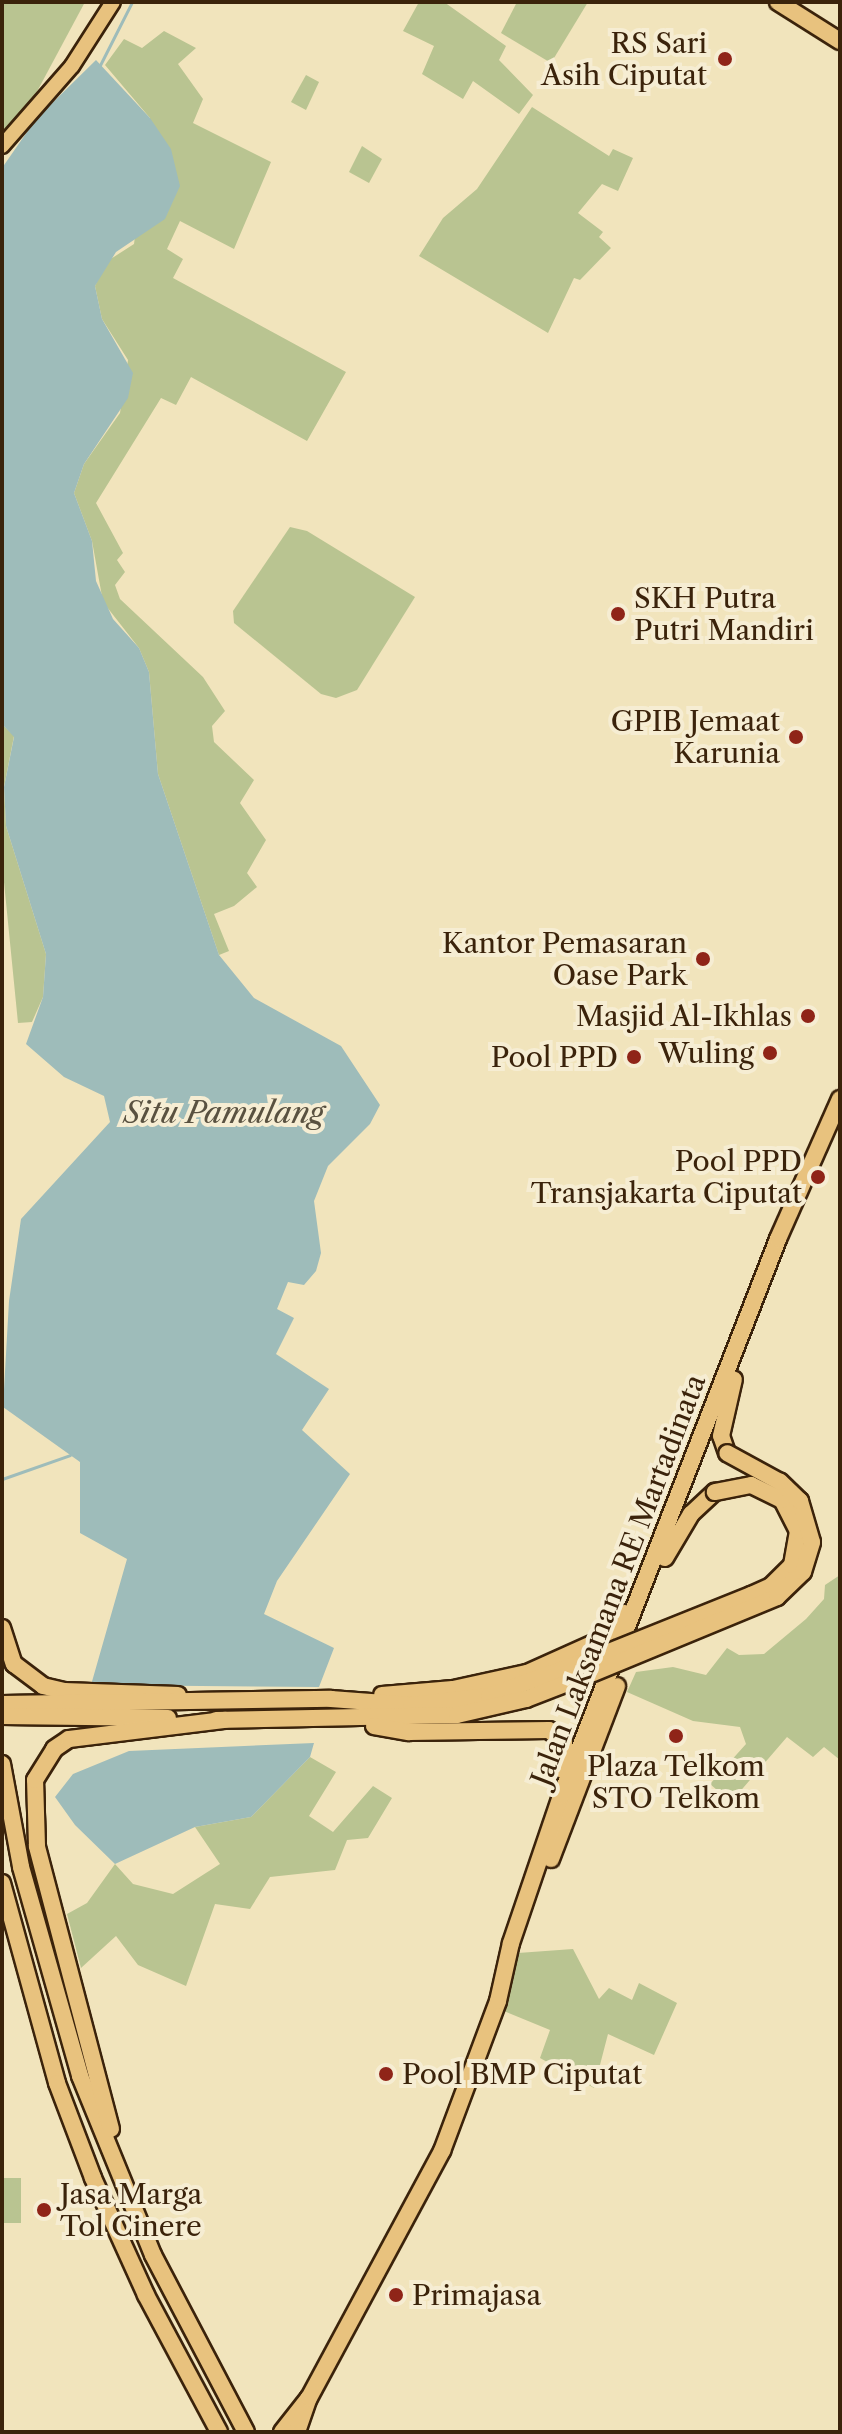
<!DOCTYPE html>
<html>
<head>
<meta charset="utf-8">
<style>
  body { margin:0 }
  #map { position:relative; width:842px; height:2434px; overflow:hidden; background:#f1e4bc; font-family:"Libre Caslon Text",serif }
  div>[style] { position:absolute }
  .green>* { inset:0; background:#b9c491 }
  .water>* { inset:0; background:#9ebcba }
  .stream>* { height:3px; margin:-1.5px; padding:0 1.5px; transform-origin:1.5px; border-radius:1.5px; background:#9ebcba }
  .roads { filter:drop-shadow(2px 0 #3b230b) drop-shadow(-2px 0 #3b230b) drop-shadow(0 2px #3b230b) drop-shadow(0 -2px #3b230b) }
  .major>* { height:14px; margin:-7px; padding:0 7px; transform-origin:7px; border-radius:7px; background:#e8c27e }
  .highway>* { height:16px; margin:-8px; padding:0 8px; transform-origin:8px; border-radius:8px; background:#e8c27e }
  .bridges { filter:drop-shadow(2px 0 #3b230b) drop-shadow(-2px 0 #3b230b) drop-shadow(0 2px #3b230b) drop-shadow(0 -2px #3b230b) }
  .highway-bridge>* { height:16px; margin:-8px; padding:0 8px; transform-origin:8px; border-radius:8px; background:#e8c27e }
  .dots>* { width:22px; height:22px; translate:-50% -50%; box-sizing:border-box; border:4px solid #f6edd3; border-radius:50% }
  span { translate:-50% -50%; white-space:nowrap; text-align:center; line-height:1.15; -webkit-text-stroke:8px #f6edd3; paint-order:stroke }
  .poi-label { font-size:28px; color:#3b230b }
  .right { translate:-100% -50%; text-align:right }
  .left { translate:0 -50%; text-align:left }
  .street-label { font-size:28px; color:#3b230b }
  .water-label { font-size:30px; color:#595140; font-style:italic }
  .frame { position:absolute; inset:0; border:4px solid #3b230b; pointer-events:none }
</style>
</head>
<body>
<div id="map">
  <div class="green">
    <i style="clip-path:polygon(2px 2px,85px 2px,33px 99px,2px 140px)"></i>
    <i style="clip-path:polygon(419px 2px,444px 2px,506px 46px,499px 60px,533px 95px,519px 114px,473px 81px,463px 99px,422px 74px,434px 46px,403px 31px)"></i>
    <i style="clip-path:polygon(517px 2px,588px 2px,551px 63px,501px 33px)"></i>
    <i style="clip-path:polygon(164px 31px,196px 48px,178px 64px,203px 99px,193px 123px,271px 162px,234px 249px,180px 221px,167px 249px,183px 259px,173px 278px,346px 372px,307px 441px,191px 377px,176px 405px,161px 398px,96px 503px,123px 553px,117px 560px,125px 572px,115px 585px,120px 599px,203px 677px,225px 711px,212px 726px,214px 742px,254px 780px,240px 803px,266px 840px,247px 873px,257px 887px,234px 906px,214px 914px,229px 951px,219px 955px,158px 774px,149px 672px,139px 648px,103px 602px,92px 541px,74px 493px,84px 464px,120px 413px,128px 360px,102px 319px,95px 286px,106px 262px,134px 244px,150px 118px,105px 65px,124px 39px,142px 48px)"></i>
    <i style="clip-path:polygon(306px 75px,319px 82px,306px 110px,291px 102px)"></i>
    <i style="clip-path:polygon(532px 107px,609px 156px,613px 149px,633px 158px,618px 191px,602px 184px,578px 213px,603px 232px,599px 237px,611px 248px,580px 280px,574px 278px,548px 333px,419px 256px,443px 218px,477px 189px)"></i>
    <i style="clip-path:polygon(362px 146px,382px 159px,369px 183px,349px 172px)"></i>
    <i style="clip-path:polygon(290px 527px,307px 531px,415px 597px,357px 690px,336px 698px,321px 694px,234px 623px,233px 611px)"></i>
    <i style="clip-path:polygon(2px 724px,14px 736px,4px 787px,6px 826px,46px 954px,43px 997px,32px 1022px,18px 1023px,2px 862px)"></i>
    <i style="clip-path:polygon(840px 1575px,840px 1760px,824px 1747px,813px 1757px,787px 1737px,731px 1802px,710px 1784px,746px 1744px,740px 1727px,693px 1721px,627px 1692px,636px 1672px,673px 1667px,706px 1675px,727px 1648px,739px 1655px,764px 1654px,806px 1619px,824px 1599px,825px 1585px)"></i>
    <i style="clip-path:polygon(310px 1757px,336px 1772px,309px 1816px,333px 1832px,373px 1786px,392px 1798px,368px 1838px,347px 1840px,335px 1870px,270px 1877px,250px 1909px,215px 1904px,186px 1986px,138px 1965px,116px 1936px,81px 1968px,67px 1914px,87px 1903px,115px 1864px,133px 1884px,173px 1894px,220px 1864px,195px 1827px,251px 1817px)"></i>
    <i style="clip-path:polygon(573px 1949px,599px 1999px,609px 1988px,632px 2000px,639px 1983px,677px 2003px,654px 2055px,608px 2034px,594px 2088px,540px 2058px,550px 2030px,499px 2009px,518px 1953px)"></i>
    <i style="clip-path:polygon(2px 2178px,21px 2178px,21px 2223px,2px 2223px)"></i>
  </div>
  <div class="water">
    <i style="clip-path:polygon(96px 60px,150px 118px,171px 149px,180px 186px,165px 219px,116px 252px,95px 286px,102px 319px,133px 373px,128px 398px,84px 464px,74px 493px,92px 541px,96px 581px,113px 619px,139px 648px,149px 672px,158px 774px,219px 955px,254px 998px,341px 1046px,380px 1105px,370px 1124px,328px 1166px,314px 1201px,321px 1253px,316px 1271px,304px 1285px,288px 1282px,277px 1309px,294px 1318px,276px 1354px,329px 1389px,302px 1430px,350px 1474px,277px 1581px,264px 1614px,334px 1648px,319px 1687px,91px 1685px,127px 1559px,80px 1533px,80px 1462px,3px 1407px,9px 1301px,21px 1219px,110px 1122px,104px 1096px,64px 1077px,26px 1044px,43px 997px,46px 954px,6px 826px,4px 787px,14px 737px,2px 724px,2px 168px,36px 119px)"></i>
    <i style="clip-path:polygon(314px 1743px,310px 1757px,251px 1817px,195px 1827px,115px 1864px,75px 1825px,55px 1797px,73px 1774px,129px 1751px)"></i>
  </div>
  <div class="stream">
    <i style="left:99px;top:67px;width:73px;rotate:-63.1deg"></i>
    <i style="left:2px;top:1479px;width:72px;rotate:-19.4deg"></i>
  </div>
  <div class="roads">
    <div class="major">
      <i style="left:2px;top:146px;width:106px;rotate:-48.8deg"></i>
      <i style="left:72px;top:66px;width:76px;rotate:-57.4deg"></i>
    </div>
    <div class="highway">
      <i style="left:778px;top:2px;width:73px;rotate:32.2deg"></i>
      <i style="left:727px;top:1453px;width:18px;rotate:-109deg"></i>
      <i style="left:721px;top:1436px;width:58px;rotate:-77.2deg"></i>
      <i style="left:665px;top:1558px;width:51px;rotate:-59.4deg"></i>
      <i style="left:691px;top:1514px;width:33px;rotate:-43deg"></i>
      <i style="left:2px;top:1628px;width:38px;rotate:72deg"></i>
      <i style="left:14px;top:1664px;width:36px;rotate:37deg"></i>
      <i style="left:43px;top:1686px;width:22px;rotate:13deg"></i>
      <i style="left:64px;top:1691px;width:114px;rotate:2deg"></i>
      <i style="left:382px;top:1695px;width:71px;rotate:-4.8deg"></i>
      <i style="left:453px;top:1689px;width:76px;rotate:-12.2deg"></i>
      <i style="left:527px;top:1673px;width:83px;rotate:-24.1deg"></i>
      <i style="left:603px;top:1639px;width:34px;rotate:-50deg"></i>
      <i style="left:2px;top:1704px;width:329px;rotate:-0.9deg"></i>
      <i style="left:331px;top:1699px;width:80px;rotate:4.3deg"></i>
      <i style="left:411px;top:1705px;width:79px;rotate:-6.6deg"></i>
      <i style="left:489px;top:1696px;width:117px;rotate:-20deg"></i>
      <i style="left:2px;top:1716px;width:166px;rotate:0.7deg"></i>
      <i style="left:216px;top:1720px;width:241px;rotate:-1.2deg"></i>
      <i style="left:457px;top:1715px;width:71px;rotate:-13.1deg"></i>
      <i style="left:526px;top:1699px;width:72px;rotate:-21.2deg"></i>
      <i style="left:374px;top:1726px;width:36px;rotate:10deg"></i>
      <i style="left:409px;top:1732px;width:140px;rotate:-0.8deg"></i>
      <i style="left:549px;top:1730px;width:19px;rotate:39deg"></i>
      <i style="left:564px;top:1742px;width:29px;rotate:90deg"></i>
      <i style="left:2px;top:1764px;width:105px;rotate:79.5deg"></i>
      <i style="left:21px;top:1867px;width:217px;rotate:74.2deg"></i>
      <i style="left:80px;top:2076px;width:193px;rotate:67.8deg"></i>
      <i style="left:153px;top:2255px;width:200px;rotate:62.3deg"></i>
      <i style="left:551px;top:1859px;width:185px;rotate:-69.1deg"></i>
      <i style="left:2px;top:1883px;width:207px;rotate:74.6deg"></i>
      <i style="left:57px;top:2083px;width:102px;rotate:69.2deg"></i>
      <i style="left:93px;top:2178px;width:128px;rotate:65.6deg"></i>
      <i style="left:146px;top:2295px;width:155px;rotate:61.9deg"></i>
      <i style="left:111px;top:2129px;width:293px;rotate:-104.7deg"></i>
      <i style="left:37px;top:1846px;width:66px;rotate:-91.7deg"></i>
      <i style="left:35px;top:1780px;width:36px;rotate:-58deg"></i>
      <i style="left:54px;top:1749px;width:18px;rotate:-34deg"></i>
      <i style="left:69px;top:1739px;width:156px;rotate:-7deg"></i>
      <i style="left:282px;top:2432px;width:42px;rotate:-51.8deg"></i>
      <i style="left:297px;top:2432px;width:36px;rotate:-71deg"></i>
      <i style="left:309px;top:2398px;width:281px;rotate:-61.7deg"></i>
      <i style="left:442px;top:2151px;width:160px;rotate:-69.5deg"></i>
      <i style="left:498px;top:2001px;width:59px;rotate:-77.4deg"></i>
      <i style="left:511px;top:1943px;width:155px;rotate:-71.2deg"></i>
      <i style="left:561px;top:1796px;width:598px;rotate:-68.71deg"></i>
      <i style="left:778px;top:1239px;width:153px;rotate:-66.1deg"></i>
    </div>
  </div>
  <div class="bridges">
    <div class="highway-bridge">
      <i style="left:599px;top:1656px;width:164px;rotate:-21.9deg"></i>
      <i style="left:751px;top:1595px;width:22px;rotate:-24deg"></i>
      <i style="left:771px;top:1586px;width:30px;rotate:-45deg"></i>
      <i style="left:792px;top:1565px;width:35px;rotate:-80deg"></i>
      <i style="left:798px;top:1531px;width:35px;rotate:-117deg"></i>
      <i style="left:782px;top:1500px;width:34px;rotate:-154deg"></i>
      <i style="left:751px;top:1485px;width:37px;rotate:169deg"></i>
      <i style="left:593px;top:1673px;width:199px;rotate:-22.4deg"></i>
      <i style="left:777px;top:1597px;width:36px;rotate:-44deg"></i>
      <i style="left:803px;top:1572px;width:31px;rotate:-73deg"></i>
      <i style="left:812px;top:1542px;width:43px;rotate:-106.3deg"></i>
      <i style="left:800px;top:1501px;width:28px;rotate:-136deg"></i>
      <i style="left:780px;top:1482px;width:60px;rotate:-151.3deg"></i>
    </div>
  </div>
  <div class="dots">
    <i style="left:725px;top:59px;background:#8f2418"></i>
    <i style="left:618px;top:614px;background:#8f2418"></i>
    <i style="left:796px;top:737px;background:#8f2418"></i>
    <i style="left:703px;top:959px;background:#8f2418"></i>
    <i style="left:808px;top:1016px;background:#8f2418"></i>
    <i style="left:770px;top:1053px;background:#8f2418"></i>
    <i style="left:634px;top:1057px;background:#8f2418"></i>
    <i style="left:818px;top:1177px;background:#8f2418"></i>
    <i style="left:676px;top:1736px;background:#8f2418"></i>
    <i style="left:386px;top:2074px;background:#8f2418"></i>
    <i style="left:44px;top:2210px;background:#8f2418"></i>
    <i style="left:396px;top:2295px;background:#8f2418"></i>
  </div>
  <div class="poi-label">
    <span class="right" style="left:707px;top:59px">RS Sari<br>Asih Ciputat</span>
    <span class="left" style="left:634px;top:614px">SKH Putra<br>Putri Mandiri</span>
    <span class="right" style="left:780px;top:737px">GPIB Jemaat<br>Karunia</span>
    <span class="right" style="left:687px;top:959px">Kantor Pemasaran<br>Oase Park</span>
    <span class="right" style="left:792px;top:1016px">Masjid Al-Ikhlas</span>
    <span class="right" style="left:754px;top:1053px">Wuling</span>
    <span class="right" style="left:618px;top:1057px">Pool PPD</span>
    <span class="right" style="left:802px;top:1177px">Pool PPD<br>Transjakarta Ciputat</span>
    <span style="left:676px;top:1782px">Plaza Telkom<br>STO Telkom</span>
    <span class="left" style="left:402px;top:2074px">Pool BMP Ciputat</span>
    <span class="left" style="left:60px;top:2210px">Jasa Marga<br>Tol Cinere</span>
    <span class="left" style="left:412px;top:2295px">Primajasa</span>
  </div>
  <div class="street-label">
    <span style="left:618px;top:1580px;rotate:-69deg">Jalan Laksamana RE Martadinata</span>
  </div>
  <div class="water-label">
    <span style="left:224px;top:1113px">Situ Pamulang</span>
  </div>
  <div class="frame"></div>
</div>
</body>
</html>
